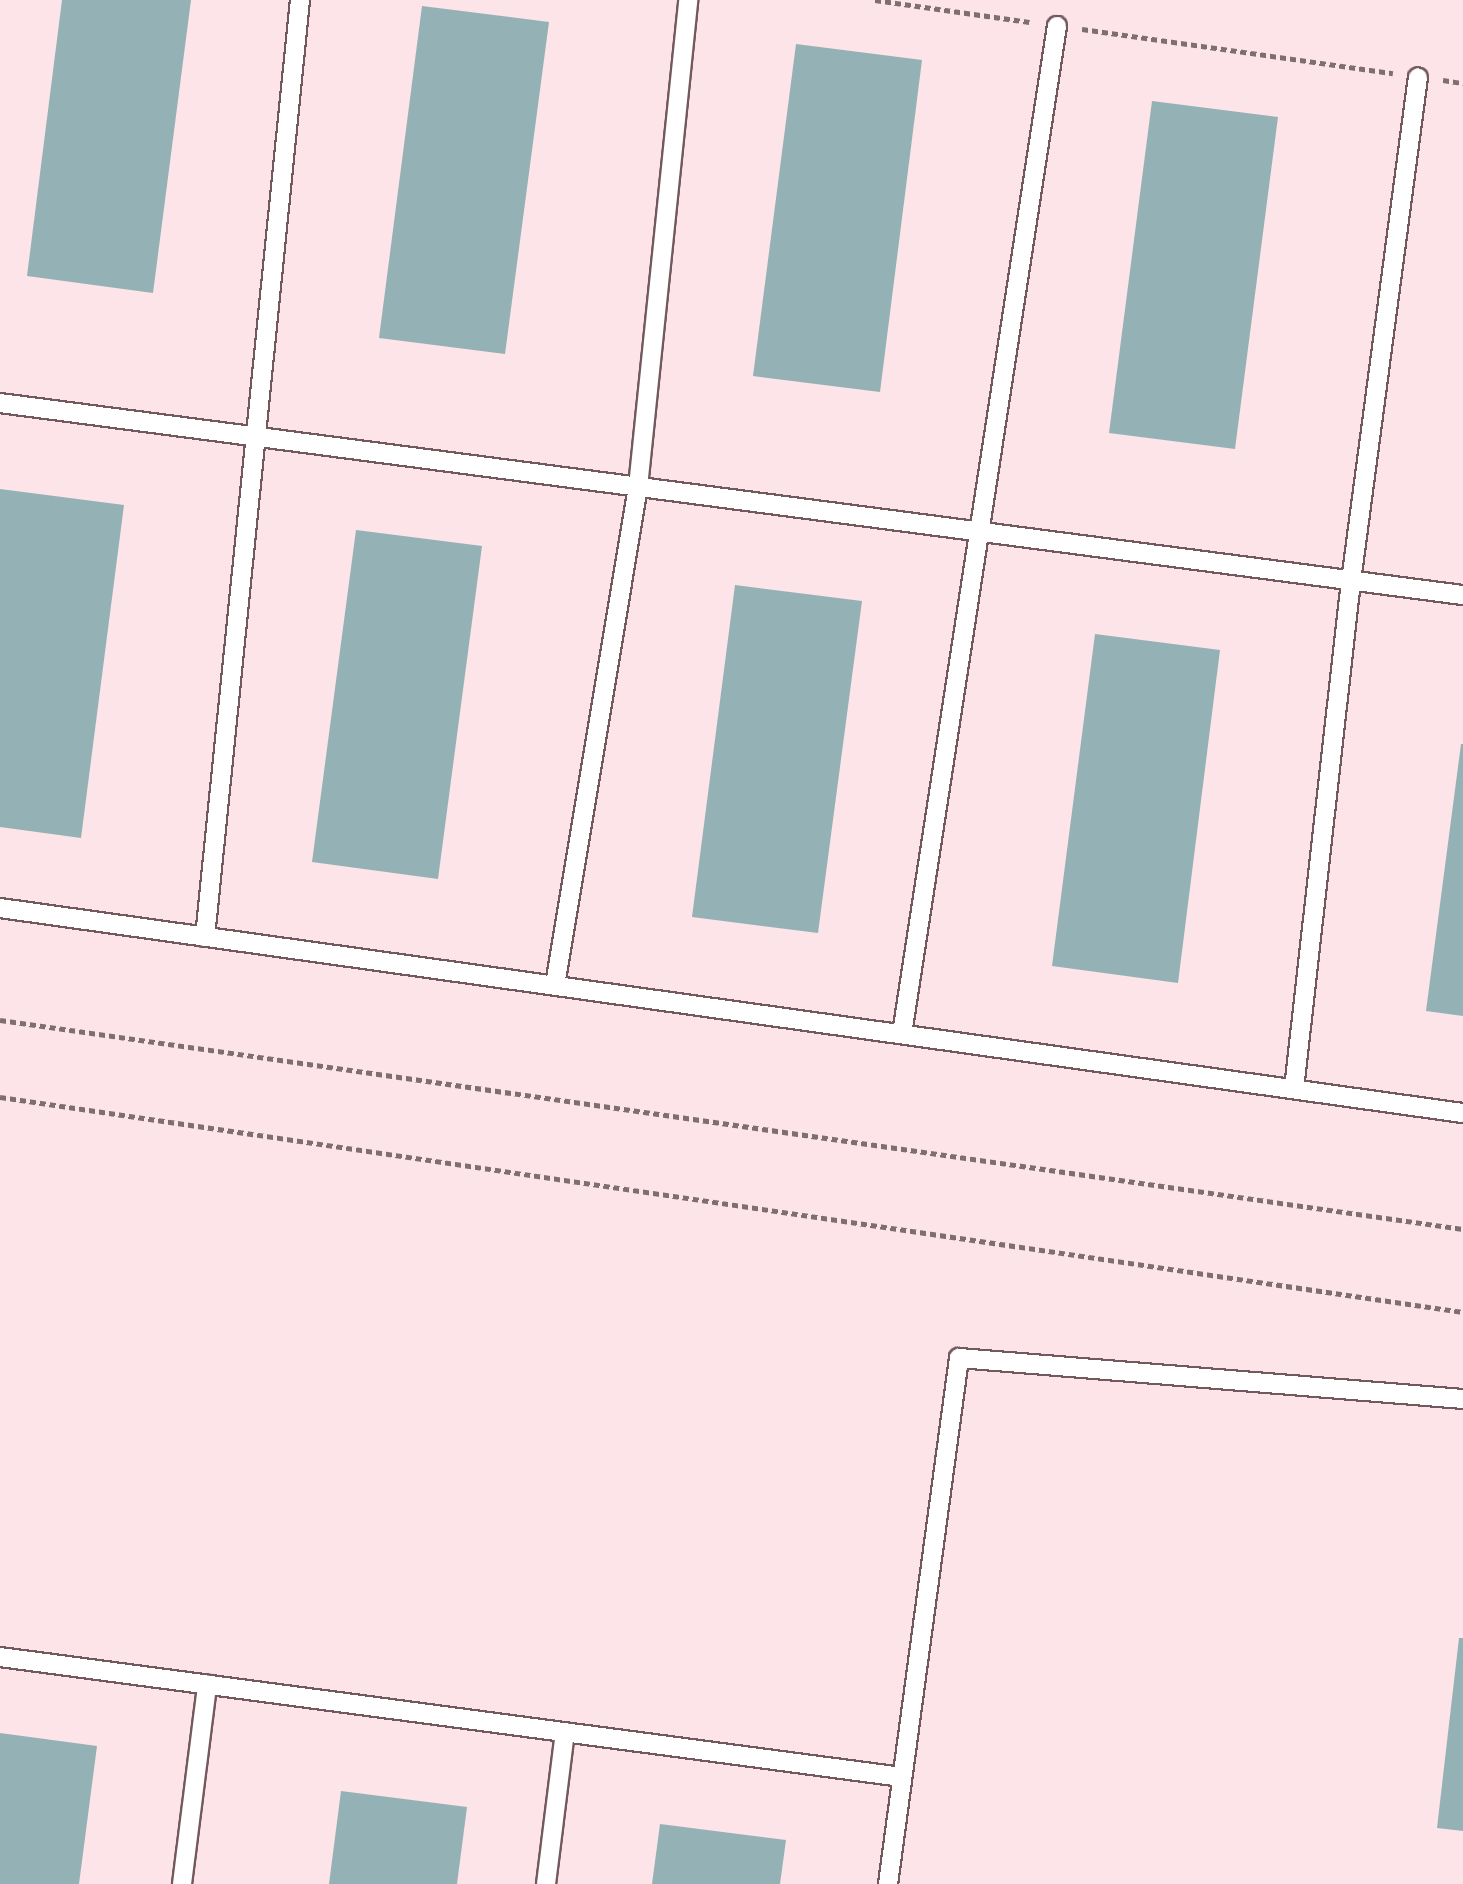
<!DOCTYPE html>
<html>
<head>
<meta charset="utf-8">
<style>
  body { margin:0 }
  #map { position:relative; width:1463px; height:1884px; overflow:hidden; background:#fce4e9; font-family:Spectral,serif }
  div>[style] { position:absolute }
  .building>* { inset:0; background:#94b2b5 }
  .path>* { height:5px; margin-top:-2.5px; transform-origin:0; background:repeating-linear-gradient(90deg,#7e6e72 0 6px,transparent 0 10px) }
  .roads { filter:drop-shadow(2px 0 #72595e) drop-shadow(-2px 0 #72595e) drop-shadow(0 2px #72595e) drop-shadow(0 -2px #72595e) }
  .service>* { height:18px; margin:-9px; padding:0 9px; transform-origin:9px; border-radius:9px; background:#fff }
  span { translate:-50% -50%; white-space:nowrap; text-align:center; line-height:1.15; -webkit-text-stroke:7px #fff; paint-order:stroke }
</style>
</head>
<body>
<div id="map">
  <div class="building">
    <i style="clip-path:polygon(62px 0,191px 0,153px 293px,27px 276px)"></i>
    <i style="clip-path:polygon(422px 6px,549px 22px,505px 354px,379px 338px)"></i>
    <i style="clip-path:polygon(796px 44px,922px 60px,880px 392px,753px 376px)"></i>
    <i style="clip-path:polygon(1152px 101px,1278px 117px,1235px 449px,1109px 433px)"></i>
    <i style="clip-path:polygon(0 489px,124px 505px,81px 838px,0 827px)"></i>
    <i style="clip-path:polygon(356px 530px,482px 546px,438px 879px,312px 862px)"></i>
    <i style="clip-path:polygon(735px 585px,862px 601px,818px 933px,692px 917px)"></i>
    <i style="clip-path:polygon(1095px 634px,1220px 650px,1178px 983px,1052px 966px)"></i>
    <i style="clip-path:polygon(1461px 744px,1463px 744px,1463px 1016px,1426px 1011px)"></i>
    <i style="clip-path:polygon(1459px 1638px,1463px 1638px,1463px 1831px,1437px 1828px)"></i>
    <i style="clip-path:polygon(0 1733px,97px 1746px,79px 1884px,0 1884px)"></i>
    <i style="clip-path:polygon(341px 1791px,467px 1807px,457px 1884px,329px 1884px)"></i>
    <i style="clip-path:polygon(660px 1824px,786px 1840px,780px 1884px,652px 1884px)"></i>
  </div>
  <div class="path">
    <i style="left:875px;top:0;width:156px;rotate:8.1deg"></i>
    <i style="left:1082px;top:29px;width:314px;rotate:8.1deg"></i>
    <i style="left:1443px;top:80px;width:20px;rotate:9deg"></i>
    <i style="left:0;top:1020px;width:1478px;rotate:8.13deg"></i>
    <i style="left:0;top:1097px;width:1479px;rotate:8.36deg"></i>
  </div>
  <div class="roads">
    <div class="service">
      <i style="left:0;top:403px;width:1476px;rotate:7.48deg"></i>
      <i style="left:0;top:908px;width:1477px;rotate:7.98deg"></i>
      <i style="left:205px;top:937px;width:942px;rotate:-84.21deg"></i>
      <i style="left:555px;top:985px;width:505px;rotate:-80.54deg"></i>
      <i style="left:638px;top:487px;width:490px;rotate:-84.1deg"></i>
      <i style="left:902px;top:1034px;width:1020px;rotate:-81.26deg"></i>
      <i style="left:1294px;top:1089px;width:511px;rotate:-83.6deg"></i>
      <i style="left:1351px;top:581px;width:508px;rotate:-82.43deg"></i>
      <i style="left:0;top:1657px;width:910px;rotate:7.58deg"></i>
      <i style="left:182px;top:1884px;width:201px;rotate:-82.8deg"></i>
      <i style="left:546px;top:1884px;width:153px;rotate:-82.9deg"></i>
      <i style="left:888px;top:1884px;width:531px;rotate:-82.31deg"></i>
      <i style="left:959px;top:1358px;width:506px;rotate:4.65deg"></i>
    </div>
  </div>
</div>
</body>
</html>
